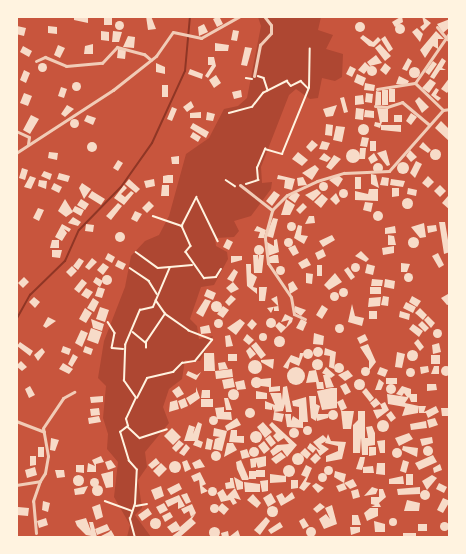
<!DOCTYPE html>
<html>
<head>
<meta charset="utf-8">
<style>
  body { margin:0 }
  #map { position:relative; width:466px; height:554px; overflow:hidden; background:#c8553d; font-family:"Space Grotesk",sans-serif }
  div>[style] { position:absolute }
  .green>* { inset:0; background:#ae4732 }
  .stream>* { height:2px; margin:-1px; padding:0 1px; transform-origin:1px; border-radius:1px; background:#8f3625 }
  .building>* { inset:0; background:#f7dbc8 }
  .round { border-radius:50% }
  .path>* { height:1.5px; margin:-0.75px; padding:0 0.75px; transform-origin:0.75px; border-radius:0.75px; background:#fff3e0 }
  .minor>* { height:3px; margin:-1.5px; padding:0 1.5px; transform-origin:1.5px; border-radius:1.5px; background:#f1ccb7 }
  span { translate:-50% -50%; white-space:nowrap; text-align:center; line-height:1.15; -webkit-text-stroke:4.5px #fff3e0; paint-order:stroke }
  .frame { position:absolute; inset:0; border:18px solid #fff3e0; pointer-events:none }
</style>
</head>
<body>
<div id="map">
  <div class="green">
    <i style="clip-path:polygon(258px 17px,321px 17px,318px 30px,333px 35px,326px 49px,343px 54px,342px 77px,335px 81px,322px 78px,318px 98px,310px 99px,296px 89px,289px 95px,261px 167px,262px 183px,272px 182px,271px 189px,251px 216px,234px 221px,239px 231px,234px 237px,215px 238px,216px 246px,227px 252px,228px 259px,214px 285px,201px 287px,190px 319px,197px 326px,199px 339px,213px 336px,200px 361px,185px 360px,182px 379px,169px 389px,163px 407px,169px 423px,145px 452px,147px 467px,138px 480px,142px 508px,135px 515px,151px 537px,127px 537px,130px 525px,114px 497px,118px 462px,107px 449px,108px 434px,103px 418px,106px 386px,98px 378px,104px 341px,125px 287px,131px 256px,145px 241px,159px 235px,169px 216px,186px 154px,209px 138px,224px 109px,238px 106px,247px 98px,261px 26px)"></i>
  </div>
  <div class="stream">
    <i style="left:16px;top:320px;width:29px;rotate:-61deg"></i>
    <i style="left:30px;top:295px;width:49px;rotate:-44.2deg"></i>
    <i style="left:65px;top:261px;width:34px;rotate:-66deg"></i>
    <i style="left:79px;top:230px;width:60px;rotate:-45.7deg"></i>
    <i style="left:121px;top:187px;width:54px;rotate:-54.8deg"></i>
    <i style="left:152px;top:143px;width:79px;rotate:-65.4deg"></i>
    <i style="left:185px;top:71px;width:55px;rotate:-84.8deg"></i>
  </div>
  <div class="building">
    <i style="clip-path:polygon(74px 16px,88px 16px,88px 23px,74px 20px)"></i>
    <i style="clip-path:polygon(104px 16px,112px 16px,112px 25px,104px 25px)"></i>
    <i style="clip-path:polygon(146px 16px,151px 16px,156px 29px,148px 30px)"></i>
    <i style="clip-path:polygon(219px 16px,223px 24px,217px 27px,213px 19px)"></i>
    <i style="clip-path:polygon(402px 16px,403px 22px,395px 27px,392px 22px)"></i>
    <i style="clip-path:polygon(422px 16px,431px 23px,423px 31px,420px 27px,424px 24px)"></i>
    <i style="clip-path:polygon(450px 19px,450px 27px,443px 33px,437px 24px)"></i>
    <i class="round" style="left:114.5px;top:20.5px;width:9px;height:9px"></i>
    <i class="round" style="left:355px;top:22px;width:10px;height:10px"></i>
    <i style="clip-path:polygon(204px 24px,208px 32px,199px 36px,198px 27px)"></i>
    <i class="round" style="left:395px;top:24px;width:10px;height:10px"></i>
    <i style="clip-path:polygon(17px 26px,26px 28px,24px 36px,16px 34px)"></i>
    <i style="clip-path:polygon(48px 26px,57px 27px,57px 34px,48px 33px)"></i>
    <i style="clip-path:polygon(417px 28px,423px 34px,420px 42px,412px 32px)"></i>
    <i style="clip-path:polygon(233px 30px,239px 31px,237px 41px,231px 40px)"></i>
    <i style="clip-path:polygon(101px 31px,109px 32px,109px 41px,101px 40px)"></i>
    <i style="clip-path:polygon(113px 31px,122px 32px,119px 42px,112px 42px)"></i>
    <i style="clip-path:polygon(436px 31px,444px 39px,438px 39px,438px 49px,433px 46px,425px 58px,420px 50px)"></i>
    <i style="clip-path:polygon(363px 35px,373px 42px,378px 37px,381px 40px,374px 47px,369px 46px,360px 38px)"></i>
    <i style="clip-path:polygon(128px 36px,135px 37px,134px 48px,123px 47px)"></i>
    <i style="clip-path:polygon(385px 36px,393px 49px,389px 52px,381px 39px)"></i>
    <i style="clip-path:polygon(215px 43px,229px 45px,228px 51px,215px 51px)"></i>
    <i style="clip-path:polygon(93px 44px,93px 54px,84px 54px,85px 46px)"></i>
    <i style="clip-path:polygon(380px 44px,391px 56px,385px 61px,375px 48px)"></i>
    <i style="clip-path:polygon(58px 45px,65px 48px,60px 58px,54px 55px)"></i>
    <i style="clip-path:polygon(23px 46px,32px 51px,29px 57px,20px 52px)"></i>
    <i style="clip-path:polygon(245px 47px,252px 48px,247px 66px,241px 65px)"></i>
    <i style="clip-path:polygon(118px 49px,126px 50px,125px 59px,117px 58px)"></i>
    <i style="clip-path:polygon(376px 55px,382px 63px,370px 66px,367px 62px)"></i>
    <i style="clip-path:polygon(208px 57px,214px 57px,216px 66px,208px 78px,205px 76px,212px 65px,208px 65px)"></i>
    <i style="clip-path:polygon(408px 58px,412px 61px,407px 71px,402px 69px)"></i>
    <i style="clip-path:polygon(442px 58px,446px 61px,442px 68px,446px 70px,440px 70px,434px 79px,430px 77px)"></i>
    <i style="clip-path:polygon(433px 61px,437px 64px,429px 75px,425px 72px)"></i>
    <i style="clip-path:polygon(365px 62px,370px 67px,364px 74px,358px 70px)"></i>
    <i class="round" style="left:37.5px;top:62.5px;width:9px;height:9px"></i>
    <i style="clip-path:polygon(156px 63px,165px 67px,165px 74px,156px 72px)"></i>
    <i style="clip-path:polygon(385px 63px,391px 68px,386px 75px,380px 70px)"></i>
    <i style="clip-path:polygon(350px 66px,356px 69px,352px 77px,346px 74px)"></i>
    <i class="round" style="left:367px;top:66px;width:10px;height:10px"></i>
    <i class="round" style="left:408.5px;top:66.5px;width:11px;height:11px"></i>
    <i style="clip-path:polygon(190px 69px,203px 74px,202px 79px,188px 74px)"></i>
    <i style="clip-path:polygon(24px 70px,30px 73px,26px 83px,20px 80px)"></i>
    <i style="clip-path:polygon(357px 74px,366px 78px,363px 86px,354px 82px)"></i>
    <i style="clip-path:polygon(216px 75px,221px 83px,214px 88px,209px 80px)"></i>
    <i style="clip-path:polygon(399px 76px,409px 81px,407px 85px,396px 84px)"></i>
    <i style="clip-path:polygon(450px 77px,450px 89px,447px 93px,441px 89px)"></i>
    <i style="clip-path:polygon(430px 79px,436px 83px,429px 93px,422px 88px)"></i>
    <i class="round" style="left:71.5px;top:81.5px;width:9px;height:9px"></i>
    <i style="clip-path:polygon(365px 83px,375px 85px,374px 91px,364px 90px)"></i>
    <i style="clip-path:polygon(162px 85px,168px 85px,168px 97px,162px 97px)"></i>
    <i style="clip-path:polygon(61px 87px,67px 89px,64px 98px,58px 96px)"></i>
    <i style="clip-path:polygon(436px 88px,439px 90px,436px 95px,441px 98px,438px 101px,431px 95px)"></i>
    <i style="clip-path:polygon(389px 89px,395px 89px,395px 102px,389px 102px)"></i>
    <i style="clip-path:polygon(241px 90px,242px 97px,234px 99px,232px 92px)"></i>
    <i style="clip-path:polygon(382px 90px,388px 90px,388px 105px,382px 105px)"></i>
    <i style="clip-path:polygon(376px 91px,381px 92px,381px 105px,375px 105px)"></i>
    <i style="clip-path:polygon(24px 93px,32px 96px,28px 106px,20px 103px)"></i>
    <i style="clip-path:polygon(366px 93px,373px 94px,372px 103px,365px 102px)"></i>
    <i style="clip-path:polygon(363px 95px,364px 104px,355px 105px,355px 96px)"></i>
    <i style="clip-path:polygon(344px 97px,348px 112px,344px 113px,340px 98px)"></i>
    <i style="clip-path:polygon(419px 97px,429px 107px,422px 113px,415px 101px)"></i>
    <i style="clip-path:polygon(191px 101px,194px 107px,187px 112px,183px 107px)"></i>
    <i style="clip-path:polygon(67px 105px,74px 109px,65px 117px,61px 114px)"></i>
    <i style="clip-path:polygon(337px 105px,333px 116px,326px 117px,323px 109px)"></i>
    <i style="clip-path:polygon(172px 107px,177px 109px,172px 121px,167px 119px)"></i>
    <i style="clip-path:polygon(356px 108px,364px 109px,363px 120px,355px 119px)"></i>
    <i style="clip-path:polygon(377px 108px,388px 109px,388px 122px,382px 122px,380px 128px,374px 126px,375px 122px,380px 123px)"></i>
    <i style="clip-path:polygon(365px 110px,374px 111px,374px 118px,364px 117px)"></i>
    <i style="clip-path:polygon(201px 112px,201px 118px,190px 118px,190px 113px)"></i>
    <i style="clip-path:polygon(207px 112px,215px 114px,213px 121px,206px 120px)"></i>
    <i style="clip-path:polygon(411px 113px,417px 117px,411px 125px,406px 121px)"></i>
    <i style="clip-path:polygon(31px 115px,39px 119px,30px 134px,23px 130px)"></i>
    <i style="clip-path:polygon(87px 115px,96px 118px,93px 125px,84px 121px)"></i>
    <i style="clip-path:polygon(394px 115px,402px 115px,402px 122px,394px 122px)"></i>
    <i class="round" style="left:69.5px;top:118.5px;width:9px;height:9px"></i>
    <i style="clip-path:polygon(441px 121px,450px 130px,450px 142px,435px 128px)"></i>
    <i style="clip-path:polygon(193px 123px,209px 132px,206px 138px,190px 128px)"></i>
    <i class="round" style="left:357.5px;top:123.5px;width:11px;height:11px"></i>
    <i style="clip-path:polygon(326px 124px,333px 125px,332px 136px,325px 135px)"></i>
    <i style="clip-path:polygon(381px 125px,401px 125px,401px 132px,381px 130px)"></i>
    <i style="clip-path:polygon(336px 126px,345px 127px,342px 142px,333px 140px)"></i>
    <i style="clip-path:polygon(193px 132px,201px 137px,198px 142px,190px 137px)"></i>
    <i style="clip-path:polygon(362px 137px,369px 138px,367px 147px,360px 146px)"></i>
    <i style="clip-path:polygon(312px 140px,318px 145px,311px 152px,306px 147px)"></i>
    <i style="clip-path:polygon(322px 141px,330px 143px,327px 150px,319px 149px)"></i>
    <i style="clip-path:polygon(370px 141px,376px 141px,376px 151px,370px 151px)"></i>
    <i style="clip-path:polygon(423px 142px,431px 150px,428px 153px,419px 147px)"></i>
    <i class="round" style="left:87px;top:142px;width:10px;height:10px"></i>
    <i style="clip-path:polygon(360px 148px,366px 148px,365px 159px,359px 159px)"></i>
    <i class="round" style="left:429.5px;top:148.5px;width:11px;height:11px"></i>
    <i class="round" style="left:346px;top:149px;width:14px;height:14px"></i>
    <i style="clip-path:polygon(386px 150px,390px 165px,387px 166px,377px 153px)"></i>
    <i style="clip-path:polygon(410px 150px,417px 157px,411px 162px,406px 156px)"></i>
    <i style="clip-path:polygon(49px 152px,58px 153px,57px 160px,48px 158px)"></i>
    <i style="clip-path:polygon(298px 152px,308px 160px,302px 166px,292px 159px)"></i>
    <i style="clip-path:polygon(324px 153px,331px 158px,327px 162px,319px 159px)"></i>
    <i style="clip-path:polygon(374px 153px,378px 160px,371px 164px,368px 158px)"></i>
    <i style="clip-path:polygon(334px 155px,341px 159px,331px 170px,326px 167px)"></i>
    <i style="clip-path:polygon(179px 156px,179px 164px,172px 164px,171px 157px)"></i>
    <i style="clip-path:polygon(118px 160px,123px 163px,118px 171px,113px 168px)"></i>
    <i style="clip-path:polygon(416px 161px,422px 164px,415px 178px,410px 173px)"></i>
    <i class="round" style="left:397px;top:162px;width:12px;height:12px"></i>
    <i class="round" style="left:373px;top:163px;width:10px;height:10px"></i>
    <i style="clip-path:polygon(315px 165px,319px 169px,312px 180px,302px 173px)"></i>
    <i style="clip-path:polygon(22px 168px,28px 170px,25px 180px,19px 178px)"></i>
    <i style="clip-path:polygon(44px 171px,52px 174px,50px 180px,41px 176px)"></i>
    <i style="clip-path:polygon(59px 173px,70px 176px,68px 182px,57px 179px)"></i>
    <i style="clip-path:polygon(371px 174px,376px 175px,379px 188px,371px 184px)"></i>
    <i style="clip-path:polygon(168px 175px,173px 175px,173px 183px,163px 183px,163px 176px)"></i>
    <i style="clip-path:polygon(278px 175px,295px 179px,292px 190px,284px 188px,285px 180px,277px 179px)"></i>
    <i style="clip-path:polygon(338px 175px,343px 179px,338px 187px,329px 180px)"></i>
    <i style="clip-path:polygon(30px 176px,36px 178px,31px 189px,24px 187px)"></i>
    <i style="clip-path:polygon(428px 176px,434px 182px,428px 188px,422px 183px)"></i>
    <i style="clip-path:polygon(303px 177px,307px 185px,298px 186px,297px 178px)"></i>
    <i style="clip-path:polygon(355px 177px,361px 177px,361px 189px,355px 189px)"></i>
    <i style="clip-path:polygon(382px 177px,389px 178px,388px 186px,380px 185px)"></i>
    <i style="clip-path:polygon(129px 179px,140px 189px,136px 193px,125px 184px)"></i>
    <i style="clip-path:polygon(154px 179px,155px 186px,146px 188px,144px 181px)"></i>
    <i style="clip-path:polygon(391px 179px,405px 181px,403px 187px,390px 185px)"></i>
    <i style="clip-path:polygon(39px 180px,47px 181px,46px 189px,38px 186px)"></i>
    <i class="round" style="left:318.5px;top:181.5px;width:9px;height:9px"></i>
    <i style="clip-path:polygon(54px 183px,62px 187px,59px 193px,51px 189px)"></i>
    <i style="clip-path:polygon(82px 183px,91px 189px,84px 199px,79px 188px)"></i>
    <i style="clip-path:polygon(124px 185px,127px 188px,121px 194px,125px 197px,131px 191px,134px 193px,124px 205px,114px 198px)"></i>
    <i style="clip-path:polygon(162px 185px,169px 185px,169px 196px,161px 196px)"></i>
    <i style="clip-path:polygon(440px 185px,446px 191px,440px 197px,434px 191px)"></i>
    <i style="clip-path:polygon(392px 188px,399px 188px,399px 196px,392px 197px)"></i>
    <i style="clip-path:polygon(408px 188px,417px 190px,416px 196px,407px 194px)"></i>
    <i class="round" style="left:338.5px;top:188.5px;width:9px;height:9px"></i>
    <i style="clip-path:polygon(317px 189px,321px 193px,313px 201px,305px 195px)"></i>
    <i style="clip-path:polygon(369px 189px,378px 189px,378px 201px,355px 200px,355px 191px,368px 194px)"></i>
    <i style="clip-path:polygon(92px 191px,105px 199px,101px 205px,88px 197px)"></i>
    <i style="clip-path:polygon(274px 191px,280px 195px,272px 206px,266px 201px)"></i>
    <i style="clip-path:polygon(295px 191px,300px 195px,295px 203px,288px 198px)"></i>
    <i style="clip-path:polygon(336px 193px,340px 201px,336px 205px,330px 199px)"></i>
    <i style="clip-path:polygon(322px 194px,328px 199px,321px 208px,314px 202px)"></i>
    <i style="clip-path:polygon(448px 196px,450px 197px,450px 210px,442px 203px)"></i>
    <i class="round" style="left:401.5px;top:197.5px;width:11px;height:11px"></i>
    <i style="clip-path:polygon(65px 199px,73px 212px,66px 217px,58px 211px)"></i>
    <i style="clip-path:polygon(81px 199px,89px 204px,85px 210px,77px 205px)"></i>
    <i style="clip-path:polygon(286px 199px,295px 205px,290px 215px,281px 215px)"></i>
    <i style="clip-path:polygon(149px 201px,154px 206px,147px 213px,142px 208px)"></i>
    <i style="clip-path:polygon(365px 202px,373px 203px,371px 212px,363px 210px)"></i>
    <i style="clip-path:polygon(118px 203px,122px 206px,111px 220px,106px 216px)"></i>
    <i style="clip-path:polygon(303px 203px,307px 207px,300px 214px,296px 210px)"></i>
    <i style="clip-path:polygon(75px 206px,84px 210px,81px 216px,72px 211px)"></i>
    <i style="clip-path:polygon(38px 208px,44px 210px,39px 221px,33px 218px)"></i>
    <i class="round" style="left:373px;top:211px;width:10px;height:10px"></i>
    <i style="clip-path:polygon(135px 211px,142px 214px,137px 222px,131px 219px)"></i>
    <i style="clip-path:polygon(309px 216px,314px 216px,315px 223px,305px 224px)"></i>
    <i style="clip-path:polygon(73px 217px,81px 222px,78px 226px,68px 223px)"></i>
    <i style="clip-path:polygon(273px 218px,278px 219px,273px 238px,266px 236px)"></i>
    <i class="round" style="left:286.5px;top:221.5px;width:9px;height:9px"></i>
    <i style="clip-path:polygon(439px 222px,445px 222px,450px 252px,444px 254px)"></i>
    <i style="clip-path:polygon(424px 223px,426px 237px,420px 238px,411px 227px)"></i>
    <i style="clip-path:polygon(62px 224px,71px 229px,69px 232px,64px 229px,67px 233px,62px 241px,55px 237px)"></i>
    <i style="clip-path:polygon(86px 224px,94px 225px,93px 232px,85px 231px)"></i>
    <i style="clip-path:polygon(298px 225px,302px 226px,301px 235px,308px 236px,304px 244px,294px 238px)"></i>
    <i style="clip-path:polygon(436px 225px,437px 231px,428px 233px,427px 226px)"></i>
    <i style="clip-path:polygon(257px 226px,266px 230px,264px 238px,258px 238px,260px 232px,254px 231px)"></i>
    <i style="clip-path:polygon(395px 226px,396px 233px,385px 234px,385px 228px)"></i>
    <i class="round" style="left:115px;top:232px;width:10px;height:10px"></i>
    <i style="clip-path:polygon(332px 235px,335px 240px,323px 247px,319px 241px)"></i>
    <i style="clip-path:polygon(388px 235px,394px 236px,396px 245px,388px 245px)"></i>
    <i class="round" style="left:407.5px;top:236.5px;width:11px;height:11px"></i>
    <i class="round" style="left:283.5px;top:237.5px;width:9px;height:9px"></i>
    <i style="clip-path:polygon(227px 239px,233px 242px,229px 250px,223px 247px)"></i>
    <i style="clip-path:polygon(277px 239px,279px 252px,268px 256px,267px 242px,274px 246px,274px 240px)"></i>
    <i style="clip-path:polygon(52px 240px,59px 240px,59px 248px,50px 248px)"></i>
    <i style="clip-path:polygon(295px 245px,299px 253px,293px 256px,288px 248px)"></i>
    <i class="round" style="left:254px;top:245px;width:10px;height:10px"></i>
    <i style="clip-path:polygon(394px 246px,394px 253px,383px 255px,382px 248px)"></i>
    <i style="clip-path:polygon(323px 249px,326px 256px,318px 260px,315px 253px)"></i>
    <i style="clip-path:polygon(52px 250px,62px 250px,60px 258px,52px 257px)"></i>
    <i style="clip-path:polygon(361px 251px,369px 259px,366px 262px,355px 256px)"></i>
    <i style="clip-path:polygon(108px 253px,115px 257px,112px 263px,105px 259px)"></i>
    <i style="clip-path:polygon(438px 253px,444px 265px,439px 268px,432px 256px)"></i>
    <i style="clip-path:polygon(253px 255px,258px 255px,258px 260px,259px 255px,264px 255px,262px 273px,254px 273px)"></i>
    <i style="clip-path:polygon(274px 255px,278px 255px,279px 263px,269px 263px,269px 257px)"></i>
    <i style="clip-path:polygon(231px 256px,242px 256px,242px 260px,231px 263px)"></i>
    <i style="clip-path:polygon(79px 258px,84px 261px,78px 270px,73px 266px)"></i>
    <i style="clip-path:polygon(92px 258px,97px 262px,89px 270px,85px 267px)"></i>
    <i style="clip-path:polygon(307px 258px,311px 265px,302px 269px,298px 263px)"></i>
    <i style="clip-path:polygon(118px 260px,126px 264px,123px 270px,115px 266px)"></i>
    <i class="round" style="left:350.5px;top:262.5px;width:9px;height:9px"></i>
    <i style="clip-path:polygon(103px 263px,109px 267px,103px 275px,97px 270px)"></i>
    <i style="clip-path:polygon(401px 263px,410px 264px,407px 272px,401px 272px)"></i>
    <i style="clip-path:polygon(246px 264px,251px 264px,251px 273px,257px 277px,253px 287px,257px 288px,257px 294px,247px 286px)"></i>
    <i style="clip-path:polygon(367px 264px,375px 266px,373px 275px,365px 273px)"></i>
    <i style="clip-path:polygon(317px 265px,322px 265px,322px 276px,317px 276px)"></i>
    <i class="round" style="left:275.5px;top:265.5px;width:9px;height:9px"></i>
    <i style="clip-path:polygon(72px 266px,77px 271px,71px 277px,66px 272px)"></i>
    <i style="clip-path:polygon(348px 267px,355px 277px,351px 280px,344px 270px)"></i>
    <i style="clip-path:polygon(234px 269px,238px 272px,233px 282px,227px 279px)"></i>
    <i class="round" style="left:403.5px;top:272.5px;width:9px;height:9px"></i>
    <i style="clip-path:polygon(306px 273px,313px 274px,312px 284px,306px 283px)"></i>
    <i style="clip-path:polygon(335px 273px,342px 282px,329px 290px,324px 285px)"></i>
    <i class="round" style="left:102px;top:275px;width:10px;height:10px"></i>
    <i style="clip-path:polygon(24px 277px,29px 282px,23px 288px,18px 283px)"></i>
    <i style="clip-path:polygon(96px 277px,103px 281px,100px 287px,93px 282px)"></i>
    <i style="clip-path:polygon(82px 279px,87px 283px,79px 293px,74px 289px)"></i>
    <i style="clip-path:polygon(372px 279px,383px 280px,382px 286px,371px 286px)"></i>
    <i style="clip-path:polygon(385px 279px,395px 281px,394px 289px,384px 287px)"></i>
    <i style="clip-path:polygon(293px 281px,298px 289px,290px 294px,288px 284px)"></i>
    <i style="clip-path:polygon(233px 282px,239px 289px,231px 293px,226px 288px)"></i>
    <i style="clip-path:polygon(98px 287px,105px 289px,102px 298px,95px 296px)"></i>
    <i style="clip-path:polygon(259px 287px,267px 287px,265px 301px,259px 301px)"></i>
    <i style="clip-path:polygon(370px 287px,381px 287px,381px 294px,370px 294px)"></i>
    <i class="round" style="left:338.5px;top:287.5px;width:9px;height:9px"></i>
    <i style="clip-path:polygon(86px 288px,93px 292px,88px 299px,81px 295px)"></i>
    <i style="clip-path:polygon(207px 289px,216px 293px,213px 300px,204px 296px)"></i>
    <i class="round" style="left:329.5px;top:291.5px;width:9px;height:9px"></i>
    <i style="clip-path:polygon(448px 294px,450px 304px,447px 305px,441px 298px)"></i>
    <i style="clip-path:polygon(231px 295px,236px 299px,229px 306px,225px 302px)"></i>
    <i style="clip-path:polygon(277px 296px,279px 311px,274px 311px,274px 307px,271px 313px,267px 308px,278px 306px,271px 299px)"></i>
    <i style="clip-path:polygon(383px 296px,389px 297px,388px 306px,381px 305px)"></i>
    <i style="clip-path:polygon(412px 296px,421px 301px,417px 307px,409px 302px)"></i>
    <i style="clip-path:polygon(34px 297px,40px 302px,35px 308px,29px 302px)"></i>
    <i style="clip-path:polygon(381px 297px,380px 306px,368px 307px,369px 298px)"></i>
    <i style="clip-path:polygon(93px 298px,99px 302px,94px 312px,87px 308px)"></i>
    <i style="clip-path:polygon(205px 299px,211px 301px,203px 317px,196px 313px)"></i>
    <i class="round" style="left:210.5px;top:300.5px;width:11px;height:11px"></i>
    <i style="clip-path:polygon(406px 302px,416px 307px,413px 313px,403px 308px)"></i>
    <i style="clip-path:polygon(352px 304px,355px 316px,364px 318px,362px 326px,348px 322px)"></i>
    <i style="clip-path:polygon(322px 305px,328px 309px,322px 319px,316px 315px)"></i>
    <i style="clip-path:polygon(223px 306px,229px 310px,223px 318px,217px 314px)"></i>
    <i style="clip-path:polygon(295px 306px,306px 310px,301px 316px,295px 312px)"></i>
    <i style="clip-path:polygon(100px 307px,109px 310px,105px 322px,96px 319px)"></i>
    <i style="clip-path:polygon(85px 308px,92px 313px,86px 323px,79px 319px)"></i>
    <i style="clip-path:polygon(420px 308px,427px 315px,423px 320px,415px 313px)"></i>
    <i style="clip-path:polygon(369px 311px,377px 311px,377px 319px,369px 319px)"></i>
    <i style="clip-path:polygon(400px 311px,410px 314px,409px 320px,399px 317px)"></i>
    <i style="clip-path:polygon(285px 314px,293px 318px,292px 322px,281px 333px,275px 326px,279px 322px,286px 327px,289px 320px,281px 322px)"></i>
    <i style="clip-path:polygon(428px 316px,435px 323px,431px 328px,424px 320px)"></i>
    <i style="clip-path:polygon(48px 317px,56px 321px,46px 328px,43px 326px)"></i>
    <i class="round" style="left:266px;top:318px;width:10px;height:10px"></i>
    <i class="round" style="left:213.5px;top:318.5px;width:9px;height:9px"></i>
    <i style="clip-path:polygon(91px 319px,104px 324px,102px 331px,93px 328px)"></i>
    <i style="clip-path:polygon(240px 319px,245px 323px,236px 335px,227px 328px)"></i>
    <i style="clip-path:polygon(252px 319px,257px 324px,252px 330px,247px 325px)"></i>
    <i style="clip-path:polygon(301px 319px,307px 322px,303px 331px,296px 328px)"></i>
    <i style="clip-path:polygon(422px 321px,429px 328px,425px 332px,418px 325px)"></i>
    <i class="round" style="left:334.5px;top:323.5px;width:9px;height:9px"></i>
    <i style="clip-path:polygon(413px 324px,423px 331px,419px 337px,409px 329px)"></i>
    <i style="clip-path:polygon(209px 325px,211px 333px,201px 334px,200px 327px)"></i>
    <i style="clip-path:polygon(91px 328px,102px 332px,98px 344px,87px 340px)"></i>
    <i class="round" style="left:432.5px;top:328.5px;width:9px;height:9px"></i>
    <i style="clip-path:polygon(81px 330px,88px 333px,82px 347px,75px 343px)"></i>
    <i class="round" style="left:259px;top:333px;width:8px;height:8px"></i>
    <i style="clip-path:polygon(314px 333px,324px 336px,323px 345px,313px 344px)"></i>
    <i style="clip-path:polygon(247px 334px,254px 340px,249px 345px,243px 340px)"></i>
    <i style="clip-path:polygon(365px 334px,368px 340px,360px 344px,357px 338px)"></i>
    <i style="clip-path:polygon(230px 335px,233px 346px,226px 347px,225px 336px)"></i>
    <i class="round" style="left:273.5px;top:335.5px;width:11px;height:11px"></i>
    <i style="clip-path:polygon(418px 339px,424px 347px,420px 351px,414px 343px)"></i>
    <i style="clip-path:polygon(20px 342px,33px 351px,30px 356px,17px 346px)"></i>
    <i style="clip-path:polygon(256px 342px,266px 355px,261px 359px,251px 346px)"></i>
    <i style="clip-path:polygon(439px 343px,441px 352px,433px 354px,432px 345px)"></i>
    <i style="clip-path:polygon(368px 344px,376px 362px,369px 371px,369px 361px,360px 347px)"></i>
    <i style="clip-path:polygon(63px 346px,71px 349px,69px 355px,61px 352px)"></i>
    <i style="clip-path:polygon(85px 346px,93px 349px,91px 355px,83px 352px)"></i>
    <i class="round" style="left:313px;top:347px;width:10px;height:10px"></i>
    <i style="clip-path:polygon(250px 347px,256px 354px,250px 359px,246px 351px)"></i>
    <i style="clip-path:polygon(42px 348px,45px 352px,38px 361px,34px 355px)"></i>
    <i style="clip-path:polygon(325px 348px,336px 352px,334px 369px,329px 367px,330px 356px,324px 355px)"></i>
    <i class="round" style="left:303px;top:349px;width:10px;height:10px"></i>
    <i class="round" style="left:406.5px;top:349.5px;width:11px;height:11px"></i>
    <i style="clip-path:polygon(397px 352px,405px 354px,402px 368px,395px 367px)"></i>
    <i style="clip-path:polygon(204px 353px,214px 353px,215px 371px,204px 371px)"></i>
    <i style="clip-path:polygon(300px 353px,304px 353px,299px 366px,290px 362px,288px 369px,283px 367px,291px 355px,299px 358px)"></i>
    <i style="clip-path:polygon(73px 354px,78px 357px,72px 367px,68px 364px)"></i>
    <i style="clip-path:polygon(228px 354px,237px 354px,237px 361px,228px 361px)"></i>
    <i style="clip-path:polygon(431px 355px,440px 355px,440px 364px,431px 364px)"></i>
    <i class="round" style="left:311.5px;top:358.5px;width:11px;height:11px"></i>
    <i style="clip-path:polygon(274px 359px,273px 369px,261px 362px,261px 360px)"></i>
    <i class="round" style="left:248px;top:360px;width:14px;height:14px"></i>
    <i style="clip-path:polygon(21px 361px,27px 367px,22px 371px,16px 366px)"></i>
    <i style="clip-path:polygon(225px 362px,228px 369px,219px 370px,218px 363px)"></i>
    <i style="clip-path:polygon(63px 363px,73px 369px,69px 374px,59px 369px)"></i>
    <i class="round" style="left:334px;top:363px;width:10px;height:10px"></i>
    <i class="round" style="left:441px;top:366px;width:10px;height:10px"></i>
    <i style="clip-path:polygon(428px 366px,429px 372px,421px 374px,420px 367px)"></i>
    <i style="clip-path:polygon(434px 366px,439px 366px,439px 374px,431px 374px)"></i>
    <i class="round" style="left:360.5px;top:366.5px;width:9px;height:9px"></i>
    <i class="round" style="left:287px;top:367px;width:18px;height:18px"></i>
    <i style="clip-path:polygon(326px 367px,335px 375px,331px 378px,322px 373px)"></i>
    <i style="clip-path:polygon(380px 367px,388px 370px,385px 377px,377px 374px)"></i>
    <i class="round" style="left:405.5px;top:367.5px;width:9px;height:9px"></i>
    <i style="clip-path:polygon(232px 369px,233px 377px,216px 379px,215px 371px)"></i>
    <i style="clip-path:polygon(316px 370px,319px 382px,323px 382px,324px 389px,317px 389px,316px 382px,306px 383px,309px 371px)"></i>
    <i style="clip-path:polygon(348px 370px,353px 376px,345px 381px,338px 375px)"></i>
    <i style="clip-path:polygon(188px 371px,197px 375px,201px 372px,196px 380px,186px 375px)"></i>
    <i style="clip-path:polygon(323px 375px,329px 375px,334px 387px,326px 388px)"></i>
    <i class="round" style="left:250.5px;top:376.5px;width:11px;height:11px"></i>
    <i style="clip-path:polygon(233px 378px,235px 387px,224px 389px,222px 380px)"></i>
    <i style="clip-path:polygon(271px 378px,271px 387px,280px 386px,280px 391px,269px 392px,269px 387px,261px 386px,261px 379px)"></i>
    <i style="clip-path:polygon(386px 378px,397px 378px,397px 384px,386px 384px)"></i>
    <i class="round" style="left:353.5px;top:378.5px;width:11px;height:11px"></i>
    <i style="clip-path:polygon(379px 379px,384px 383px,381px 390px,375px 390px)"></i>
    <i style="clip-path:polygon(244px 380px,246px 389px,237px 390px,235px 382px)"></i>
    <i style="clip-path:polygon(346px 383px,351px 392px,345px 395px,340px 386px)"></i>
    <i style="clip-path:polygon(427px 384px,436px 384px,437px 390px,427px 391px)"></i>
    <i class="round" style="left:386px;top:384px;width:10px;height:10px"></i>
    <i style="clip-path:polygon(30px 386px,35px 395px,29px 398px,25px 389px)"></i>
    <i style="clip-path:polygon(179px 386px,184px 394px,177px 398px,172px 391px)"></i>
    <i style="clip-path:polygon(287px 386px,292px 412px,286px 412px,285px 404px,283px 411px,274px 412px,275px 408px,274px 411px,272px 406px,272px 410px,265px 409px,265px 401px,275px 405px,270px 393px,281px 393px,282px 400px,283px 387px)"></i>
    <i style="clip-path:polygon(402px 386px,411px 389px,411px 394px,417px 394px,417px 402px,411px 402px,409px 397px,405px 403px,419px 406px,418px 413px,402px 416px,405px 407px,388px 404px,387px 394px,407px 397px,404px 393px,402px 396px,396px 394px)"></i>
    <i style="clip-path:polygon(196px 387px,200px 398px,190px 405px,186px 398px,196px 392px)"></i>
    <i style="clip-path:polygon(331px 388px,337px 388px,337px 408px,322px 410px,317px 391px)"></i>
    <i style="clip-path:polygon(366px 388px,374px 398px,370px 402px,362px 392px)"></i>
    <i class="round" style="left:227.5px;top:388.5px;width:11px;height:11px"></i>
    <i style="clip-path:polygon(202px 390px,210px 390px,210px 398px,201px 398px)"></i>
    <i style="clip-path:polygon(256px 391px,267px 393px,267px 399px,256px 399px)"></i>
    <i style="clip-path:polygon(103px 396px,103px 402px,91px 403px,90px 397px)"></i>
    <i style="clip-path:polygon(309px 396px,316px 396px,316px 404px,320px 406px,316px 421px,311px 418px)"></i>
    <i style="clip-path:polygon(306px 397px,308px 422px,303px 422px,303px 428px,287px 427px,285px 414px,291px 414px,291px 421px,293px 416px,299px 420px,299px 407px,293px 406px,292px 401px)"></i>
    <i style="clip-path:polygon(185px 398px,188px 406px,181px 409px,178px 401px)"></i>
    <i style="clip-path:polygon(224px 398px,228px 398px,232px 410px,226px 410px)"></i>
    <i style="clip-path:polygon(376px 398px,381px 404px,385px 402px,389px 410px,377px 419px,373px 410px,382px 409px,380px 404px,374px 408px,370px 403px)"></i>
    <i style="clip-path:polygon(201px 399px,213px 399px,213px 407px,201px 407px)"></i>
    <i style="clip-path:polygon(343px 399px,347px 408px,341px 411px,337px 402px)"></i>
    <i style="clip-path:polygon(177px 400px,179px 409px,169px 412px,170px 402px)"></i>
    <i style="clip-path:polygon(419px 406px,426px 406px,424px 412px,436px 406px,439px 412px,428px 418px,426px 413px,419px 413px)"></i>
    <i style="clip-path:polygon(224px 407px,224px 412px,231px 412px,232px 420px,217px 419px,215px 408px)"></i>
    <i class="round" style="left:245px;top:408px;width:10px;height:10px"></i>
    <i style="clip-path:polygon(99px 408px,100px 415px,91px 416px,90px 409px)"></i>
    <i style="clip-path:polygon(441px 408px,449px 408px,449px 416px,442px 416px)"></i>
    <i class="round" style="left:328px;top:410px;width:10px;height:10px"></i>
    <i style="clip-path:polygon(341px 411px,354px 411px,351px 429px,343px 429px)"></i>
    <i style="clip-path:polygon(358px 411px,365px 411px,365px 438px,368px 438px,366px 427px,372px 426px,375px 433px,375px 445px,368px 446px,368px 455px,362px 455px,361px 438px,360px 453px,353px 453px,353px 425px,358px 420px)"></i>
    <i style="clip-path:polygon(391px 411px,396px 418px,391px 422px,386px 415px)"></i>
    <i style="clip-path:polygon(274px 412px,284px 414px,282px 422px,273px 420px)"></i>
    <i style="clip-path:polygon(317px 414px,328px 414px,328px 418px,317px 421px)"></i>
    <i class="round" style="left:208.5px;top:415.5px;width:9px;height:9px"></i>
    <i style="clip-path:polygon(99px 416px,101px 422px,89px 424px,88px 418px)"></i>
    <i style="clip-path:polygon(237px 418px,241px 425px,227px 431px,225px 426px)"></i>
    <i style="clip-path:polygon(435px 418px,438px 425px,429px 428px,427px 420px)"></i>
    <i class="round" style="left:377px;top:420px;width:12px;height:12px"></i>
    <i style="clip-path:polygon(426px 421px,427px 428px,411px 430px,410px 424px)"></i>
    <i style="clip-path:polygon(198px 422px,202px 424px,198px 440px,203px 442px,201px 448px,193px 445px,195px 441px,184px 441px,189px 425px,195px 427px,193px 434px)"></i>
    <i style="clip-path:polygon(263px 422px,272px 432px,265px 438px,257px 427px)"></i>
    <i style="clip-path:polygon(272px 422px,297px 445px,287px 457px,282px 450px,273px 456px,270px 451px,277px 445px,289px 444px,284px 438px,278px 442px,273px 436px,276px 433px,269px 425px)"></i>
    <i class="round" style="left:302.5px;top:425.5px;width:9px;height:9px"></i>
    <i style="clip-path:polygon(172px 428px,181px 437px,173px 445px,164px 436px)"></i>
    <i style="clip-path:polygon(214px 428px,227px 431px,222px 451px,213px 449px,215px 439px,220px 437px,213px 436px)"></i>
    <i class="round" style="left:289px;top:428px;width:10px;height:10px"></i>
    <i style="clip-path:polygon(231px 430px,237px 430px,237px 436px,244px 436px,244px 443px,229px 442px)"></i>
    <i class="round" style="left:250px;top:431px;width:12px;height:12px"></i>
    <i style="clip-path:polygon(409px 433px,413px 439px,399px 446px,395px 438px)"></i>
    <i style="clip-path:polygon(328px 434px,331px 441px,346px 442px,342px 459px,326px 462px,326px 456px,338px 451px,338px 446px,325px 443px)"></i>
    <i style="clip-path:polygon(270px 435px,276px 443px,271px 447px,265px 439px)"></i>
    <i style="clip-path:polygon(323px 435px,328px 440px,321px 444px,329px 449px,320px 456px,316px 449px,313px 453px,307px 448px,310px 443px,319px 450px,320px 450px,313px 442px)"></i>
    <i style="clip-path:polygon(432px 437px,433px 443px,422px 446px,420px 439px)"></i>
    <i style="clip-path:polygon(51px 438px,59px 440px,55px 451px,50px 450px)"></i>
    <i style="clip-path:polygon(207px 438px,213px 440px,211px 450px,205px 449px)"></i>
    <i style="clip-path:polygon(179px 440px,184px 444px,176px 452px,172px 448px)"></i>
    <i style="clip-path:polygon(385px 440px,385px 453px,380px 453px,377px 441px)"></i>
    <i style="clip-path:polygon(264px 441px,270px 449px,264px 454px,258px 446px)"></i>
    <i style="clip-path:polygon(227px 443px,233px 443px,237px 450px,224px 457px)"></i>
    <i style="clip-path:polygon(186px 444px,190px 448px,184px 456px,179px 453px)"></i>
    <i class="round" style="left:423px;top:446px;width:10px;height:10px"></i>
    <i style="clip-path:polygon(403px 446px,418px 448px,417px 457px,402px 450px)"></i>
    <i class="round" style="left:249px;top:447px;width:10px;height:10px"></i>
    <i style="clip-path:polygon(38px 447px,44px 447px,44px 457px,38px 457px)"></i>
    <i style="clip-path:polygon(369px 447px,376px 447px,376px 455px,369px 456px)"></i>
    <i class="round" style="left:392px;top:448px;width:10px;height:10px"></i>
    <i style="clip-path:polygon(305px 448px,311px 454px,307px 459px,300px 453px)"></i>
    <i style="clip-path:polygon(247px 449px,250px 457px,242px 459px,240px 451px)"></i>
    <i class="round" style="left:211px;top:451px;width:10px;height:10px"></i>
    <i style="clip-path:polygon(281px 452px,286px 457px,276px 464px,271px 459px)"></i>
    <i style="clip-path:polygon(316px 453px,321px 458px,315px 464px,310px 459px)"></i>
    <i class="round" style="left:292px;top:453px;width:12px;height:12px"></i>
    <i style="clip-path:polygon(433px 455px,437px 462px,419px 470px,415px 463px)"></i>
    <i style="clip-path:polygon(30px 456px,36px 456px,36px 465px,30px 466px)"></i>
    <i style="clip-path:polygon(101px 456px,104px 462px,96px 464px,96px 472px,87px 472px,88px 463px,95px 466px,92px 460px)"></i>
    <i style="clip-path:polygon(266px 456px,266px 466px,258px 468px,256px 462px,256px 467px,251px 468px,250px 459px)"></i>
    <i style="clip-path:polygon(360px 457px,365px 457px,364px 463px,362px 470px,356px 469px)"></i>
    <i style="clip-path:polygon(156px 458px,160px 463px,152px 469px,148px 465px)"></i>
    <i style="clip-path:polygon(200px 459px,205px 467px,195px 469px,192px 463px)"></i>
    <i style="clip-path:polygon(111px 460px,116px 467px,108px 470px,105px 462px)"></i>
    <i style="clip-path:polygon(187px 460px,191px 469px,185px 472px,182px 462px)"></i>
    <i style="clip-path:polygon(241px 460px,249px 479px,248px 480px,242px 480px,237px 469px,236px 462px)"></i>
    <i style="clip-path:polygon(403px 460px,409px 462px,406px 473px,400px 471px)"></i>
    <i class="round" style="left:169px;top:461px;width:12px;height:12px"></i>
    <i style="clip-path:polygon(161px 463px,167px 469px,159px 477px,153px 471px)"></i>
    <i style="clip-path:polygon(377px 463px,385px 463px,385px 475px,376px 474px)"></i>
    <i style="clip-path:polygon(440px 464px,442px 470px,434px 473px,433px 468px)"></i>
    <i style="clip-path:polygon(76px 465px,84px 465px,84px 473px,76px 472px)"></i>
    <i style="clip-path:polygon(306px 465px,312px 468px,306px 482px,311px 483px,304px 491px,299px 488px,306px 477px,301px 475px)"></i>
    <i class="round" style="left:283px;top:465px;width:12px;height:12px"></i>
    <i class="round" style="left:323.5px;top:465.5px;width:9px;height:9px"></i>
    <i style="clip-path:polygon(373px 466px,374px 473px,363px 473px,363px 467px)"></i>
    <i style="clip-path:polygon(35px 467px,37px 475px,27px 478px,25px 470px)"></i>
    <i style="clip-path:polygon(55px 470px,64px 470px,65px 477px,57px 478px)"></i>
    <i style="clip-path:polygon(256px 470px,265px 470px,265px 477px,256px 477px)"></i>
    <i style="clip-path:polygon(113px 471px,113px 487px,106px 488px,101px 474px)"></i>
    <i style="clip-path:polygon(249px 471px,256px 471px,256px 479px,249px 479px)"></i>
    <i style="clip-path:polygon(335px 471px,346px 474px,344px 483px,334px 477px)"></i>
    <i style="clip-path:polygon(200px 472px,206px 484px,202px 486px,208px 491px,201px 494px,199px 480px,194px 482px,191px 476px)"></i>
    <i class="round" style="left:317.5px;top:472.5px;width:9px;height:9px"></i>
    <i style="clip-path:polygon(270px 474px,286px 476px,286px 482px,270px 483px)"></i>
    <i style="clip-path:polygon(406px 474px,413px 474px,413px 485px,406px 485px)"></i>
    <i class="round" style="left:72.5px;top:474.5px;width:11px;height:11px"></i>
    <i style="clip-path:polygon(432px 475px,437px 478px,427px 490px,422px 481px)"></i>
    <i style="clip-path:polygon(403px 476px,404px 484px,389px 484px,389px 479px)"></i>
    <i style="clip-path:polygon(234px 477px,243px 482px,243px 489px,237px 490px)"></i>
    <i class="round" style="left:89.5px;top:477.5px;width:9px;height:9px"></i>
    <i style="clip-path:polygon(230px 478px,233px 478px,235px 488px,226px 489px,225px 483px,230px 482px)"></i>
    <i style="clip-path:polygon(353px 479px,357px 486px,350px 489px,344px 483px)"></i>
    <i style="clip-path:polygon(268px 480px,268px 491px,262px 492px,260px 481px)"></i>
    <i style="clip-path:polygon(291px 480px,298px 480px,298px 488px,291px 489px)"></i>
    <i style="clip-path:polygon(244px 482px,260px 484px,260px 492px,245px 492px)"></i>
    <i style="clip-path:polygon(179px 483px,182px 489px,171px 495px,167px 489px)"></i>
    <i style="clip-path:polygon(316px 483px,324px 488px,318px 493px,312px 486px)"></i>
    <i style="clip-path:polygon(344px 483px,347px 489px,339px 492px,336px 486px)"></i>
    <i style="clip-path:polygon(439px 483px,447px 487px,444px 493px,436px 489px)"></i>
    <i class="round" style="left:91.5px;top:484.5px;width:11px;height:11px"></i>
    <i style="clip-path:polygon(88px 486px,84px 494px,75px 495px,74px 489px)"></i>
    <i style="clip-path:polygon(161px 486px,164px 496px,155px 500px,151px 490px)"></i>
    <i class="round" style="left:207.5px;top:486.5px;width:9px;height:9px"></i>
    <i style="clip-path:polygon(372px 487px,378px 489px,376px 494px,364px 496px)"></i>
    <i style="clip-path:polygon(420px 487px,420px 494px,398px 495px,397px 489px)"></i>
    <i style="clip-path:polygon(235px 488px,241px 500px,234px 498px,237px 503px,233px 505px,230px 500px,221px 502px,217px 493px,223px 489px,227px 496px)"></i>
    <i style="clip-path:polygon(358px 489px,360px 497px,353px 499px,351px 491px)"></i>
    <i style="clip-path:polygon(379px 489px,383px 489px,386px 497px,379px 503px,381px 507px,371px 507px,375px 505px,371px 504px,371px 497px,379px 497px)"></i>
    <i class="round" style="left:420px;top:490px;width:10px;height:10px"></i>
    <i style="clip-path:polygon(292px 492px,295px 498px,281px 506px,276px 496px,282px 493px,285px 498px)"></i>
    <i style="clip-path:polygon(187px 493px,191px 502px,186px 504px,181px 495px)"></i>
    <i style="clip-path:polygon(271px 493px,276px 502px,268px 507px,263px 498px)"></i>
    <i style="clip-path:polygon(253px 494px,261px 503px,257px 508px,247px 500px)"></i>
    <i style="clip-path:polygon(179px 495px,185px 506px,178px 509px,178px 502px,168px 507px,165px 501px)"></i>
    <i style="clip-path:polygon(443px 498px,450px 501px,443px 513px,437px 510px)"></i>
    <i style="clip-path:polygon(407px 500px,420px 503px,419px 511px,404px 511px)"></i>
    <i style="clip-path:polygon(43px 501px,50px 503px,48px 512px,42px 510px)"></i>
    <i style="clip-path:polygon(164px 503px,168px 510px,160px 514px,156px 507px)"></i>
    <i style="clip-path:polygon(222px 503px,229px 509px,224px 515px,217px 509px)"></i>
    <i style="clip-path:polygon(320px 503px,325px 507px,317px 513px,313px 509px)"></i>
    <i class="round" style="left:209.5px;top:503.5px;width:9px;height:9px"></i>
    <i style="clip-path:polygon(100px 504px,103px 517px,96px 520px,92px 507px)"></i>
    <i style="clip-path:polygon(192px 504px,196px 513px,191px 517px,189px 511px,184px 514px,181px 509px)"></i>
    <i style="clip-path:polygon(332px 505px,337px 524px,324px 529px,319px 519px,326px 514px,330px 519px,325px 508px)"></i>
    <i class="round" style="left:266.5px;top:505.5px;width:11px;height:11px"></i>
    <i style="clip-path:polygon(18px 507px,29px 508px,28px 516px,17px 515px)"></i>
    <i style="clip-path:polygon(148px 508px,152px 514px,142px 521px,138px 515px)"></i>
    <i style="clip-path:polygon(370px 508px,378px 508px,378px 516px,367px 521px,364px 513px)"></i>
    <i style="clip-path:polygon(170px 512px,173px 517px,165px 522px,162px 516px)"></i>
    <i style="clip-path:polygon(196px 513px,192px 519px,196px 523px,180px 537px,171px 537px,180px 530px,172px 533px,167px 527px,176px 521px,180px 527px)"></i>
    <i style="clip-path:polygon(352px 515px,358px 515px,361px 525px,352px 525px)"></i>
    <i style="clip-path:polygon(266px 517px,270px 521px,260px 535px,254px 530px)"></i>
    <i class="round" style="left:149.5px;top:517.5px;width:11px;height:11px"></i>
    <i class="round" style="left:389px;top:518px;width:8px;height:8px"></i>
    <i style="clip-path:polygon(46px 518px,48px 525px,39px 528px,37px 521px)"></i>
    <i style="clip-path:polygon(86px 518px,91px 531px,89px 522px,93px 522px,97px 537px,86px 535px,77px 526px,75px 521px)"></i>
    <i style="clip-path:polygon(304px 518px,309px 526px,303px 529px,299px 521px)"></i>
    <i style="clip-path:polygon(374px 521px,385px 524px,385px 532px,375px 532px)"></i>
    <i class="round" style="left:439.5px;top:521.5px;width:9px;height:9px"></i>
    <i style="clip-path:polygon(280px 522px,283px 527px,271px 534px,268px 530px)"></i>
    <i style="clip-path:polygon(107px 524px,110px 530px,97px 535px,95px 529px)"></i>
    <i style="clip-path:polygon(418px 524px,427px 524px,427px 531px,418px 531px)"></i>
    <i class="round" style="left:208.5px;top:526.5px;width:11px;height:11px"></i>
    <i style="clip-path:polygon(350px 527px,360px 527px,360px 532px,351px 535px)"></i>
    <i class="round" style="left:306px;top:527px;width:10px;height:10px"></i>
    <i style="clip-path:polygon(111px 530px,115px 537px,99px 537px,109px 532px)"></i>
    <i style="clip-path:polygon(238px 530px,240px 536px,222px 537px,221px 533px,228px 531px,229px 537px)"></i>
    <i style="clip-path:polygon(403px 533px,416px 533px,416px 537px,403px 537px)"></i>
  </div>
  <div class="path">
    <i style="left:258px;top:76px;width:6px;rotate:18deg"></i>
    <i style="left:264px;top:78px;width:13px;rotate:72deg"></i>
    <i style="left:246px;top:78px;width:6px;rotate:9deg"></i>
    <i style="left:229px;top:113px;width:24px;rotate:-15deg"></i>
    <i style="left:252px;top:107px;width:18px;rotate:-52deg"></i>
    <i style="left:263px;top:93px;width:27px;rotate:-27deg"></i>
    <i style="left:287px;top:81px;width:6px;rotate:51deg"></i>
    <i style="left:291px;top:86px;width:11px;rotate:-27deg"></i>
    <i style="left:301px;top:81px;width:10px;rotate:45deg"></i>
    <i style="left:226px;top:180px;width:11px;rotate:34deg"></i>
    <i style="left:246px;top:184px;width:13px;rotate:-18deg"></i>
    <i style="left:258px;top:180px;width:12px;rotate:-95deg"></i>
    <i style="left:257px;top:168px;width:21px;rotate:-67deg"></i>
    <i style="left:265px;top:149px;width:18px;rotate:16deg"></i>
    <i style="left:282px;top:154px;width:71px;rotate:-67.8deg"></i>
    <i style="left:309px;top:88px;width:39px;rotate:-89deg"></i>
    <i style="left:197px;top:197px;width:33px;rotate:117deg"></i>
    <i style="left:182px;top:226px;width:22px;rotate:66deg"></i>
    <i style="left:191px;top:246px;width:8px;rotate:130deg"></i>
    <i style="left:186px;top:252px;width:32px;rotate:55deg"></i>
    <i style="left:204px;top:278px;width:12px;rotate:-5deg"></i>
    <i style="left:216px;top:277px;width:9px;rotate:-58deg"></i>
    <i style="left:197px;top:198px;width:48px;rotate:64deg"></i>
    <i style="left:153px;top:216px;width:31px;rotate:19deg"></i>
    <i style="left:136px;top:252px;width:27px;rotate:36deg"></i>
    <i style="left:158px;top:268px;width:11px;rotate:-5deg"></i>
    <i style="left:130px;top:268px;width:23px;rotate:34deg"></i>
    <i style="left:149px;top:281px;width:15px;rotate:58deg"></i>
    <i style="left:108px;top:322px;width:13px;rotate:58deg"></i>
    <i style="left:115px;top:333px;width:15px;rotate:101deg"></i>
    <i style="left:112px;top:348px;width:11px;rotate:5deg"></i>
    <i style="left:133px;top:332px;width:16px;rotate:40deg"></i>
    <i style="left:146px;top:348px;width:6px;rotate:-90deg"></i>
    <i style="left:146px;top:342px;width:34px;rotate:-56deg"></i>
    <i style="left:165px;top:314px;width:16px;rotate:-125deg"></i>
    <i style="left:137px;top:398px;width:22px;rotate:-63deg"></i>
    <i style="left:147px;top:378px;width:27px;rotate:-13deg"></i>
    <i style="left:173px;top:372px;width:13px;rotate:-45deg"></i>
    <i style="left:182px;top:363px;width:13px;rotate:-9deg"></i>
    <i style="left:195px;top:361px;width:27px;rotate:-51deg"></i>
    <i style="left:212px;top:340px;width:25px;rotate:-159deg"></i>
    <i style="left:189px;top:331px;width:29px;rotate:-145deg"></i>
    <i style="left:128px;top:427px;width:16px;rotate:43deg"></i>
    <i style="left:140px;top:438px;width:28px;rotate:-18deg"></i>
    <i style="left:105px;top:501px;width:29px;rotate:20deg"></i>
    <i style="left:136px;top:506px;width:11px;rotate:-10deg"></i>
    <i style="left:135px;top:538px;width:20px;rotate:-105deg"></i>
    <i style="left:130px;top:519px;width:16px;rotate:-72deg"></i>
    <i style="left:135px;top:504px;width:34px;rotate:-87deg"></i>
    <i style="left:137px;top:470px;width:12px;rotate:-132deg"></i>
    <i style="left:129px;top:461px;width:30px;rotate:-107deg"></i>
    <i style="left:120px;top:432px;width:10px;rotate:-37deg"></i>
    <i style="left:128px;top:426px;width:7px;rotate:-106deg"></i>
    <i style="left:126px;top:419px;width:23px;rotate:-65deg"></i>
    <i style="left:136px;top:398px;width:21px;rotate:-125deg"></i>
    <i style="left:124px;top:381px;width:36px;rotate:-88deg"></i>
    <i style="left:125px;top:345px;width:38px;rotate:-67deg"></i>
    <i style="left:140px;top:310px;width:13px;rotate:-13deg"></i>
    <i style="left:153px;top:307px;width:43px;rotate:-67deg"></i>
    <i style="left:170px;top:267px;width:22px;rotate:-5deg"></i>
  </div>
  <div class="minor">
    <i style="left:437px;top:27px;width:16px;rotate:50deg"></i>
    <i style="left:36px;top:61px;width:10px;rotate:-24deg"></i>
    <i style="left:45px;top:57px;width:23px;rotate:23deg"></i>
    <i style="left:66px;top:66px;width:36px;rotate:-5deg"></i>
    <i style="left:102px;top:63px;width:22px;rotate:-47deg"></i>
    <i style="left:117px;top:47px;width:28px;rotate:15deg"></i>
    <i style="left:144px;top:54px;width:9px;rotate:41deg"></i>
    <i style="left:254px;top:76px;width:32px;rotate:-79deg"></i>
    <i style="left:260px;top:45px;width:16px;rotate:-47deg"></i>
    <i style="left:271px;top:33px;width:8px;rotate:-90deg"></i>
    <i style="left:271px;top:25px;width:11px;rotate:-128deg"></i>
    <i style="left:377px;top:89px;width:38px;rotate:-9deg"></i>
    <i style="left:375px;top:106px;width:12px;rotate:5deg"></i>
    <i style="left:387px;top:107px;width:16px;rotate:-18deg"></i>
    <i style="left:402px;top:102px;width:35px;rotate:40deg"></i>
    <i style="left:443px;top:110px;width:39px;rotate:-136deg"></i>
    <i style="left:415px;top:83px;width:62px;rotate:-55.5deg"></i>
    <i style="left:16px;top:131px;width:14px;rotate:25deg"></i>
    <i style="left:29px;top:137px;width:7px;rotate:98deg"></i>
    <i style="left:16px;top:153px;width:116px;rotate:-33deg"></i>
    <i style="left:113px;top:90px;width:55px;rotate:-38.3deg"></i>
    <i style="left:156px;top:56px;width:29px;rotate:-55deg"></i>
    <i style="left:173px;top:32px;width:29px;rotate:12deg"></i>
    <i style="left:201px;top:38px;width:45px;rotate:-29.4deg"></i>
    <i style="left:240px;top:185px;width:41px;rotate:38deg"></i>
    <i style="left:305px;top:319px;width:12px;rotate:-156deg"></i>
    <i style="left:294px;top:314px;width:17px;rotate:-100deg"></i>
    <i style="left:291px;top:297px;width:41px;rotate:-124.1deg"></i>
    <i style="left:268px;top:263px;width:26px;rotate:-97deg"></i>
    <i style="left:265px;top:237px;width:28px;rotate:-75deg"></i>
    <i style="left:272px;top:210px;width:21px;rotate:-45deg"></i>
    <i style="left:287px;top:195px;width:33px;rotate:-25deg"></i>
    <i style="left:317px;top:181px;width:28px;rotate:-17deg"></i>
    <i style="left:344px;top:173px;width:45px;rotate:-2.5deg"></i>
    <i style="left:389px;top:171px;width:81px;rotate:-48.5deg"></i>
    <i style="left:443px;top:110px;width:7px;rotate:-8deg"></i>
    <i style="left:16px;top:421px;width:30px;rotate:21deg"></i>
    <i style="left:16px;top:485px;width:24px;rotate:-9deg"></i>
    <i style="left:40px;top:481px;width:9px;rotate:-58deg"></i>
    <i style="left:45px;top:473px;width:17px;rotate:-80deg"></i>
    <i style="left:48px;top:456px;width:28px;rotate:-100deg"></i>
    <i style="left:43px;top:428px;width:36px;rotate:-56deg"></i>
    <i style="left:63px;top:398px;width:13px;rotate:-29deg"></i>
    <i style="left:36px;top:533px;width:32px;rotate:-95deg"></i>
    <i style="left:33px;top:501px;width:21px;rotate:-71deg"></i>
  </div>
  <div class="frame"></div>
</div>
</body>
</html>
